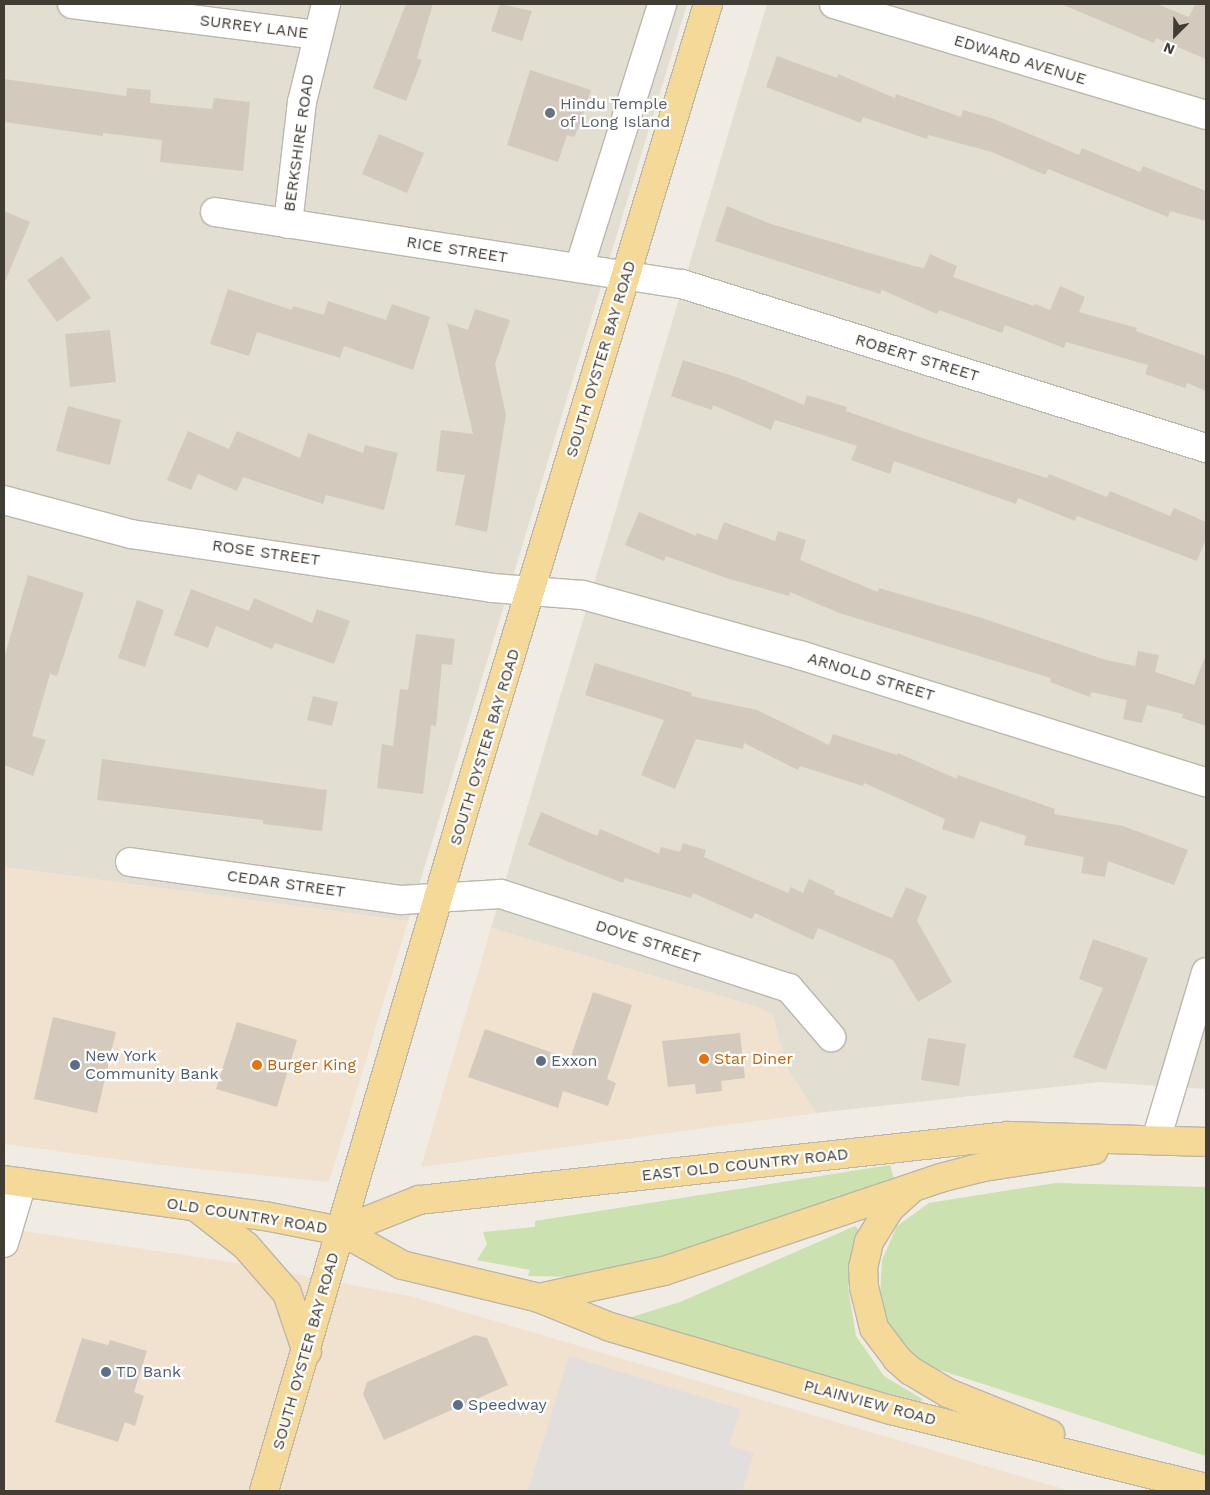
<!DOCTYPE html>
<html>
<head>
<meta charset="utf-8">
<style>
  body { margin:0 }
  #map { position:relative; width:1210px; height:1495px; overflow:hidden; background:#f0ece3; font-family:"Work Sans",sans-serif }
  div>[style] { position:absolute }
  .residential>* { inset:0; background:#e3ded2 }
  .commercial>* { inset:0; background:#f1e2cf }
  .green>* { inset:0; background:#cbe1af }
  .parking>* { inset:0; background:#e1dedb }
  .building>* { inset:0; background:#d3cabd }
  .roads { filter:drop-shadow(1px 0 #bdb6aa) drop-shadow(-1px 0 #bdb6aa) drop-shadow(0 1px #bdb6aa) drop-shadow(0 -1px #bdb6aa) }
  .minor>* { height:28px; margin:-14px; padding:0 14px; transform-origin:14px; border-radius:14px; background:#fff }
  .major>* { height:28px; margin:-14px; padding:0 14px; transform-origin:14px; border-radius:14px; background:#f4d998 }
  .dots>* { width:14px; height:14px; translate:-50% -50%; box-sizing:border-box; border:2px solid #fff; border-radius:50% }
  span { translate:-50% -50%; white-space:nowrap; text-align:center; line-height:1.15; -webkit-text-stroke:4.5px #fff; paint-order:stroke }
  .street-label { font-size:16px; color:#413c34 }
  .worship-label { font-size:16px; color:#5b616d }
  .left { translate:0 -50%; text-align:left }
  .service-label { font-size:16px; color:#4e5e75 }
  .food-label { font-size:16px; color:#c56008 }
  .frame { position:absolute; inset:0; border:5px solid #413c34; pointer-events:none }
  .north { position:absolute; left:1150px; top:10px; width:50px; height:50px; -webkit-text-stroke:4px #fff; paint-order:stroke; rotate:203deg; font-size:14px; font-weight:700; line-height:20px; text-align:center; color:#413c34 }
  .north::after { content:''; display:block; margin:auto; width:18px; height:22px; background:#413c34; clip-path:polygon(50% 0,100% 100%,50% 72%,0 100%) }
</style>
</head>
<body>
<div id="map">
  <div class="residential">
    <i style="clip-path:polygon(4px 4px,687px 4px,408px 921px,4px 867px)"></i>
    <i style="clip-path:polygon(767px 4px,1206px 4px,1206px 1089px,1100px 1082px,816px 1113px,788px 1070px,772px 1015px,761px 1008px,491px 928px)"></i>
  </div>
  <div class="commercial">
    <i style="clip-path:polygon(4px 867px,408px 921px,329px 1182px,159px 1165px,4px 1144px)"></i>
    <i style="clip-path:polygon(491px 928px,761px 1008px,773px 1015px,788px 1070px,816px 1113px,421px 1167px)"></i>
    <i style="clip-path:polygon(4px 1228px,237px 1263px,410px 1296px,1067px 1490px,4px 1491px)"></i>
  </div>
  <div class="green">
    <i style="clip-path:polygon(890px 1165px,894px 1179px,820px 1203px,692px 1255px,578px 1277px,528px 1276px,530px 1270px,477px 1260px,487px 1244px,483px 1232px,535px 1227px,535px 1221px)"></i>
    <i style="clip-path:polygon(1055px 1183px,1206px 1187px,1206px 1456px,915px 1362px,892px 1334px,880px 1299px,882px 1260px,897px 1226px,929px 1203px)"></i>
    <i style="clip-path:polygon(855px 1226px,860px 1231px,848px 1287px,856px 1336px,884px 1376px,922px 1399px,920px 1409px,619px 1321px,680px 1302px)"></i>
  </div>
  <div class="parking">
    <i style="clip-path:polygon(569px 1356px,740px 1409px,729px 1445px,754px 1453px,742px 1491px,528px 1491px)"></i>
  </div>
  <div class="building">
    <i style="clip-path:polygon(406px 4px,433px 4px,417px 58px,422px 60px,406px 101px,373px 88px)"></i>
    <i style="clip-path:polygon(500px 4px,532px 11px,522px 41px,491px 31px)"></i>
    <i style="clip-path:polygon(1061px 4px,1157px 4px,1189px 17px,1195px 4px,1206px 4px,1206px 59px,1156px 38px,1154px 43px)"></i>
    <i style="clip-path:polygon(777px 56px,837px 78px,838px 74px,895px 98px,896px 94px,961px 117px,963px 110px,994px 119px,1079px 155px,1082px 148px,1140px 172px,1143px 166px,1206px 191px,1206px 221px,1170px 211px,1168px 217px,1048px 169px,1045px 175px,992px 152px,928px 135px,927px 139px,863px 117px,861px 123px,766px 87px)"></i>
    <i style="clip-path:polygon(530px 70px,591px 90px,578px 129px,574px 137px,567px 135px,558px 162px,507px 145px)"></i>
    <i style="clip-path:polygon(4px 79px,126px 96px,127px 88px,151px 90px,150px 103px,212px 109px,214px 98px,250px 102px,243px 171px,160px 162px,162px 140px,103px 133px,103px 136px,4px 122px)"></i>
    <i style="clip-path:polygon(379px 134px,424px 153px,407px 193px,362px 174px)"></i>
    <i style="clip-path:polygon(727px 206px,771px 224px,914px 266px,924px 268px,930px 254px,957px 266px,953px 277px,1034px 306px,1035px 304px,1050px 310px,1060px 286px,1085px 297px,1079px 312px,1137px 328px,1136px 331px,1206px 356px,1206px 391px,1187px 383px,1185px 388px,1145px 374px,1148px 365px,1066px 342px,1064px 348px,1005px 325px,1002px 333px,939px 310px,937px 314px,882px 290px,880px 294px,715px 241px)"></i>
    <i style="clip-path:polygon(4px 211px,30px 222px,4px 284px)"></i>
    <i style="clip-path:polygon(62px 256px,91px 298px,57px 322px,27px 280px)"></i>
    <i style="clip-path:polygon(228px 289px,292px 310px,293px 306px,324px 315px,328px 301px,386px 320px,392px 304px,430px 317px,413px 370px,344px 346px,340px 358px,257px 332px,249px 356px,210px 344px)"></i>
    <i style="clip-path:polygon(475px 309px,510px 320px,495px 364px,506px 415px,487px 532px,455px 525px,465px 475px,436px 471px,441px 430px,473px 434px,447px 323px,468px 330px)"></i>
    <i style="clip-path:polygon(110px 330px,116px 382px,70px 387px,65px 334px)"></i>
    <i style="clip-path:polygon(683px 360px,739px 378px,804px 405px,807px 395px,847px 407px,846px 411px,925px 439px,1047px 478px,1049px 474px,1107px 497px,1110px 491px,1170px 516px,1174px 508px,1206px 522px,1206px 539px,1197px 561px,1077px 516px,1075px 521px,1018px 498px,1016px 504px,894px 461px,890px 474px,851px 460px,857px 446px,775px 420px,771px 430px,713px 405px,712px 410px,671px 396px)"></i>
    <i style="clip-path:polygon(68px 406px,121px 420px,110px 465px,56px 451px)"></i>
    <i style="clip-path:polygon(188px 431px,229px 449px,237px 431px,300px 458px,308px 433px,363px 453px,365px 445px,398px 453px,384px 510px,326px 495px,323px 504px,243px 477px,237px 491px,198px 474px,191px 490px,167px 480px)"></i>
    <i style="clip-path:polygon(639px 512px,696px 536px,697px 533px,717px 540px,724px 522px,775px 541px,778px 531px,806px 540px,800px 560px,878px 592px,879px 588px,982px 618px,1106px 660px,1135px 666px,1138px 651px,1159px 655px,1155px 672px,1194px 685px,1204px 659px,1206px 659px,1206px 726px,1182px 718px,1183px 714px,1147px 705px,1142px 723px,1123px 719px,1127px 700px,1091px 692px,1090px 697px,1050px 682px,1051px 678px,839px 613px,790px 592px,789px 596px,726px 578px,666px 556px,664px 561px,625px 545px)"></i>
    <i style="clip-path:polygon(28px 575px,84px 593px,57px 676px,50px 674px,32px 736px,46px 740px,33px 776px,4px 765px,4px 658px)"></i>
    <i style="clip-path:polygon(191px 589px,249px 611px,254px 598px,312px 623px,317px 609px,350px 621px,334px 664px,275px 643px,272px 649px,216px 626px,208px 648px,174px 635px)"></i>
    <i style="clip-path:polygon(137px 600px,164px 610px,145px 667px,118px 658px)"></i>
    <i style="clip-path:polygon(416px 634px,455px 639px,452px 665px,442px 664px,436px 726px,431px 725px,423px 794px,377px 788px,382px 744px,393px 746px,400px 689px,408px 690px)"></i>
    <i style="clip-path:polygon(595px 663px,692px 693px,691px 696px,757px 710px,829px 745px,833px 734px,897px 755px,898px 753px,957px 779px,958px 775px,1055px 809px,1054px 814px,1123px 826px,1188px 850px,1174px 885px,1108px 861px,1105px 877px,1081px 873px,1084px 857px,1024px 845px,1026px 836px,980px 821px,974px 839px,942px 829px,945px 819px,864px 783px,863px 786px,800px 766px,798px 770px,744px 743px,743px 749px,696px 739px,675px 789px,641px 775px,664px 720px,585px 695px)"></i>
    <i style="clip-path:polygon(313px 696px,338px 702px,332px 726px,307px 720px)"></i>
    <i style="clip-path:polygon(102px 759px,327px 790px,322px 831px,263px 824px,263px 820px,97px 800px)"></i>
    <i style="clip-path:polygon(541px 812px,597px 836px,600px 829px,659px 854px,661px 847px,680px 852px,683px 843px,706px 850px,704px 857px,788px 893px,791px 887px,803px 893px,809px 879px,835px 891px,834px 894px,892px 918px,906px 887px,927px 896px,917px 921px,952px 982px,918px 1002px,893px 960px,818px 928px,813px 940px,755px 913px,752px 919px,693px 893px,691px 898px,625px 878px,623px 883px,569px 862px,528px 845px)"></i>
    <i style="clip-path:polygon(1093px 939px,1148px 958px,1106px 1070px,1073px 1057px,1103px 988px,1079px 979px)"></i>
    <i style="clip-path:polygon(593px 992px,632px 1005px,607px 1079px,616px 1083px,608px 1106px,563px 1091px,558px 1108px,468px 1077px,485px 1029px,570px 1059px)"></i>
    <i style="clip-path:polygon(53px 1017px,116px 1032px,97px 1113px,34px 1099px)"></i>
    <i style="clip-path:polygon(237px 1022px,297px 1040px,277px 1107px,216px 1089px)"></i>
    <i style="clip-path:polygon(740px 1033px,745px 1078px,721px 1081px,722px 1091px,696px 1094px,695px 1084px,668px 1087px,662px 1041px)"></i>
    <i style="clip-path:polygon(928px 1038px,966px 1044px,959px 1086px,921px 1080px)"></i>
    <i style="clip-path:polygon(475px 1335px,487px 1338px,508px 1385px,384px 1440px,363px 1394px,367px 1382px)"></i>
    <i style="clip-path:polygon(82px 1338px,108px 1345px,110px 1340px,147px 1351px,134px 1392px,144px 1396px,135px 1426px,125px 1422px,118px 1442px,55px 1422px)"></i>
  </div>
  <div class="roads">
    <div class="minor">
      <i style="left:72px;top:4px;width:246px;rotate:7.2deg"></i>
      <i style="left:834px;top:4px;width:388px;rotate:16.6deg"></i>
      <i style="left:215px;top:212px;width:473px;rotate:8.8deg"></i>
      <i style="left:682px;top:284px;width:549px;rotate:17.38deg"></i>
      <i style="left:288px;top:224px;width:123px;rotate:-83.5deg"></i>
      <i style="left:302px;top:102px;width:101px;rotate:-76.2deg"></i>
      <i style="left:579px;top:268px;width:277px;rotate:-72.5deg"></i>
      <i style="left:4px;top:500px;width:131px;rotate:15deg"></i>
      <i style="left:131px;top:534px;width:365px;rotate:8.5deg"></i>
      <i style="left:492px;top:588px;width:91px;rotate:4.4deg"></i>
      <i style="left:583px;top:595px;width:225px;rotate:15.5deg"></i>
      <i style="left:800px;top:655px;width:425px;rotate:17.4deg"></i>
      <i style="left:130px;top:862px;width:274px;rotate:8deg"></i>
      <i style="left:401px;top:900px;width:100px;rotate:-3.4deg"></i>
      <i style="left:501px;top:894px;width:303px;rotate:18.1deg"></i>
      <i style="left:789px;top:988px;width:65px;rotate:49.4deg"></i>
      <i style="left:1156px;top:1140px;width:175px;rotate:-73.4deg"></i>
      <i style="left:4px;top:1243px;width:63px;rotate:-73.3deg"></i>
    </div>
    <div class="major">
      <i style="left:4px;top:1180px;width:263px;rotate:7.9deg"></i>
      <i style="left:265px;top:1216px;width:77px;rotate:11.2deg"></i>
      <i style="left:341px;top:1231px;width:70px;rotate:29.1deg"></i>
      <i style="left:402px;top:1265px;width:141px;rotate:13.5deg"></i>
      <i style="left:539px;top:1298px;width:77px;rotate:22.2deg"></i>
      <i style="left:610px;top:1327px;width:293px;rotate:16.5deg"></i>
      <i style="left:891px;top:1410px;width:325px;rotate:13.9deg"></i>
      <i style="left:911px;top:1189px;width:28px;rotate:138deg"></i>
      <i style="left:890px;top:1208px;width:40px;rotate:122deg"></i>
      <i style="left:869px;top:1242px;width:26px;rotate:103deg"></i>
      <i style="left:863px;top:1267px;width:20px;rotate:87deg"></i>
      <i style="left:864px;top:1287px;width:42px;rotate:76.3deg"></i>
      <i style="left:874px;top:1328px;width:39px;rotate:53deg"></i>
      <i style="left:897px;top:1359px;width:18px;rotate:41deg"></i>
      <i style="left:911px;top:1371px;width:43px;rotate:30.7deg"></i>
      <i style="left:948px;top:1393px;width:110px;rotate:21.9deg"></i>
      <i style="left:196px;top:1207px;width:63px;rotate:38deg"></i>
      <i style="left:246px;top:1246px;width:62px;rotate:48.9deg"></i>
      <i style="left:287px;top:1293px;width:62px;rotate:71.3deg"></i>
      <i style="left:341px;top:1231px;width:84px;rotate:-21.7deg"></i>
      <i style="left:419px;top:1200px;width:592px;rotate:-6.2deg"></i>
      <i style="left:1008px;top:1136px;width:198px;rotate:1.7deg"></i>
      <i style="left:539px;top:1298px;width:128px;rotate:-12.2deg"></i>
      <i style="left:664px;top:1271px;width:291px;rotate:-18.6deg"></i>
      <i style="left:940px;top:1178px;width:44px;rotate:-14.3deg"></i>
      <i style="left:983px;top:1167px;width:112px;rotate:-8.7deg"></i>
      <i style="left:264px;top:1491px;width:735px;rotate:-73.64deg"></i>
      <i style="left:471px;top:786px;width:817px;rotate:-73.14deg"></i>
    </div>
  </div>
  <div class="dots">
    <i style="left:550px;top:113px;background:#6b7280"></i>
    <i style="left:704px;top:1059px;background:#e8710a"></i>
    <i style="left:541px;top:1061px;background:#5c6f8a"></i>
    <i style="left:75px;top:1065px;background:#5c6f8a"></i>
    <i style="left:257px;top:1065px;background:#e8710a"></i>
    <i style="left:106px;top:1372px;background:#5c6f8a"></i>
    <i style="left:458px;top:1405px;background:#5c6f8a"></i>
  </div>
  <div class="street-label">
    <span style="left:254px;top:27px;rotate:7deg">SURREY LANE</span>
    <span style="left:1020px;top:60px;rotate:17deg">EDWARD AVENUE</span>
    <span style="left:299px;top:143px;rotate:-82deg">BERKSHIRE ROAD</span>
    <span style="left:457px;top:250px;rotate:9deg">RICE STREET</span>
    <span style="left:917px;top:358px;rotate:17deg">ROBERT STREET</span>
    <span style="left:601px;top:359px;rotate:-73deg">SOUTH OYSTER BAY ROAD</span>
    <span style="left:266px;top:553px;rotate:8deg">ROSE STREET</span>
    <span style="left:871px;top:677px;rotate:17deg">ARNOLD STREET</span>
    <span style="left:485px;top:747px;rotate:-73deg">SOUTH OYSTER BAY ROAD</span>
    <span style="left:286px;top:884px;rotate:8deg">CEDAR STREET</span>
    <span style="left:648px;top:942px;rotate:18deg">DOVE STREET</span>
    <span style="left:745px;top:1165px;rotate:-6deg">EAST OLD COUNTRY ROAD</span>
    <span style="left:247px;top:1216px;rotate:9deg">OLD COUNTRY ROAD</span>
    <span style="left:306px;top:1351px;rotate:-74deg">SOUTH OYSTER BAY ROAD</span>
    <span style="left:870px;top:1403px;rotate:15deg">PLAINVIEW ROAD</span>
  </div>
  <div class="worship-label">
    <span class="left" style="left:560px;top:113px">Hindu Temple<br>of Long Island</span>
  </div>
  <div class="service-label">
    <span class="left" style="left:85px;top:1065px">New York<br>Community Bank</span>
    <span class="left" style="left:551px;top:1061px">Exxon</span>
    <span class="left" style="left:116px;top:1372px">TD Bank</span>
    <span class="left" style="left:468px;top:1405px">Speedway</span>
  </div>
  <div class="food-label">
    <span class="left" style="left:714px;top:1059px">Star Diner</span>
    <span class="left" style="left:267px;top:1065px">Burger King</span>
  </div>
  <div class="frame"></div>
  <div class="north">N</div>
</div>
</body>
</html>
